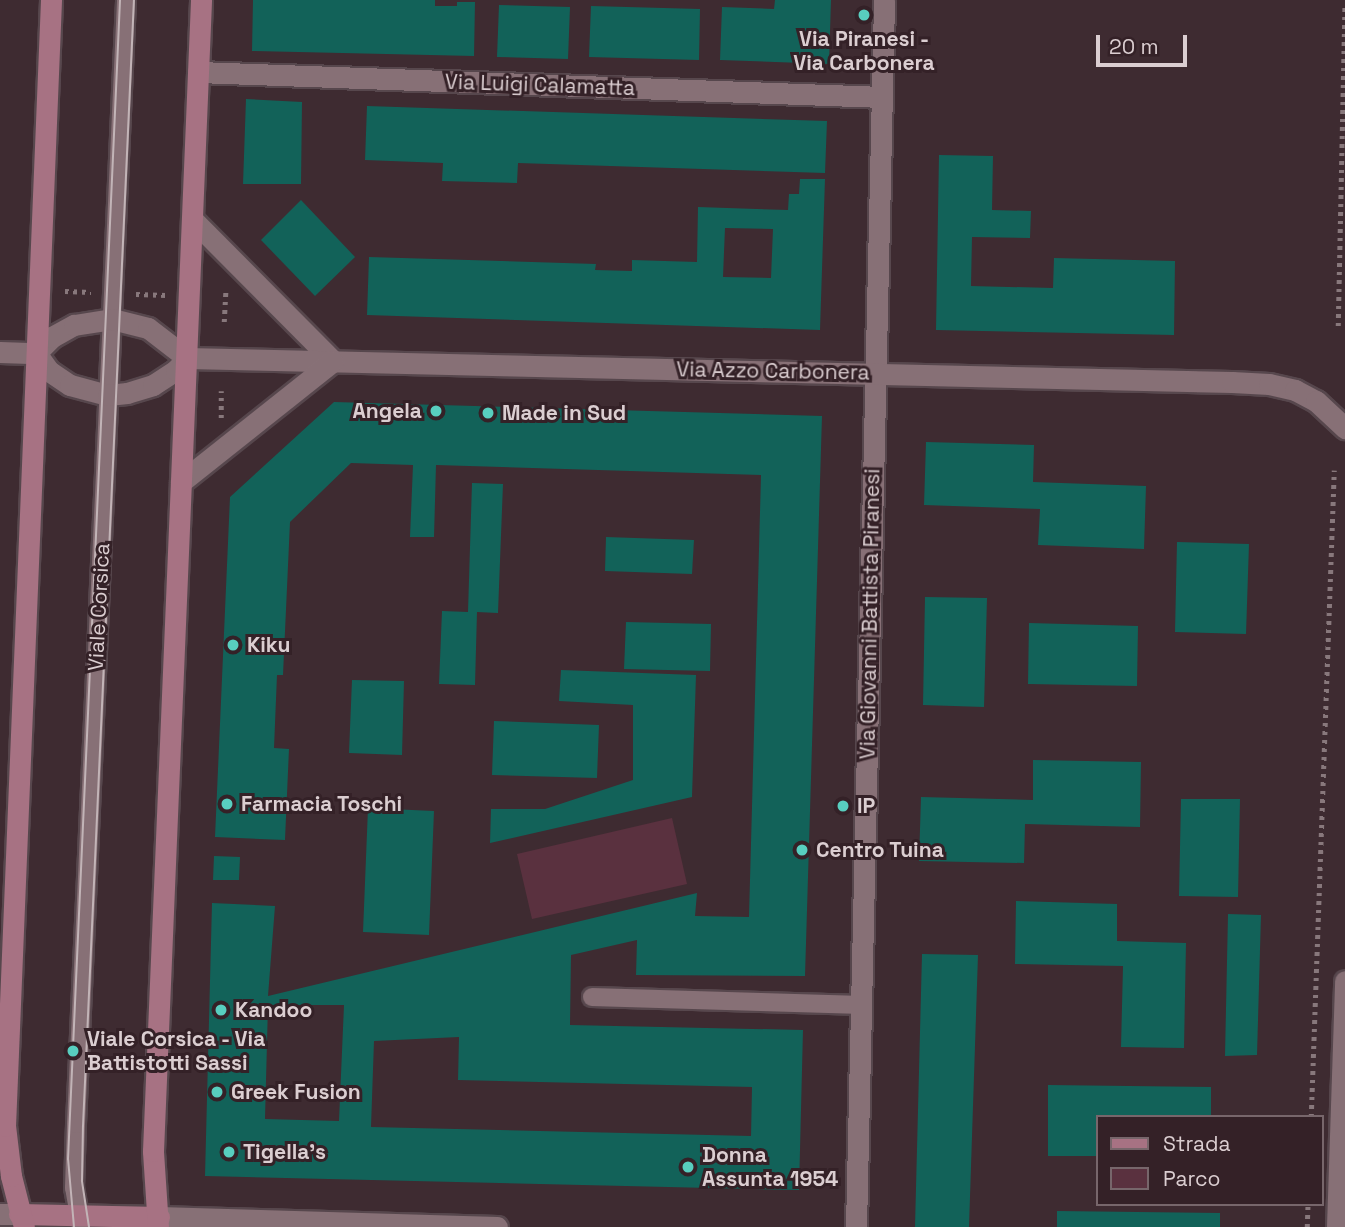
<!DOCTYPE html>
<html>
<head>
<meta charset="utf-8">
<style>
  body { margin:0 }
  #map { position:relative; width:1345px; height:1227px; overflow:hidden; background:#3e2b31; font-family:"Space Grotesk",sans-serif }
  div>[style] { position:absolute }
  .green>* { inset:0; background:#5a313f }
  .building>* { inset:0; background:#126259 }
  .path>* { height:4.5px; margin-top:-2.25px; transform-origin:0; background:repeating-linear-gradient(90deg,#88787c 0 3.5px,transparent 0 8.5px) }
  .roads { filter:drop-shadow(2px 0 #57474d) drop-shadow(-2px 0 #57474d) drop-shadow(0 2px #57474d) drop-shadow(0 -2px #57474d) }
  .lane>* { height:18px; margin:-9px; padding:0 9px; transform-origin:9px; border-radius:9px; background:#877076 }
  .street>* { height:21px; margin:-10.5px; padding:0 10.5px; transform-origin:10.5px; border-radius:10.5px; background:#877076 }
  .secondary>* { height:21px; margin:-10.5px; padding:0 10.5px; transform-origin:10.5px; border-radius:10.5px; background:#877076 }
  .primary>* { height:21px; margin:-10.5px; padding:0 10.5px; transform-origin:10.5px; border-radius:10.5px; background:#a77283 }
  .tram>* { height:2px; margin:-1px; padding:0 1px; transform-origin:1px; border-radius:1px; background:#c2b4b7 }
  .dots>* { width:19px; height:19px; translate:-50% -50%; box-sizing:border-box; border:4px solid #342127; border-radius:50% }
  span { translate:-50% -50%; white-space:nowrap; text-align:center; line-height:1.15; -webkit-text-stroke:6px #342127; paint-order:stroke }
  .poi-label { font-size:21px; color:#dbced1; font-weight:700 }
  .right { translate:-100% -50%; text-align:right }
  .left { translate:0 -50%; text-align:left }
  .street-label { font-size:21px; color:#dbced1 }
  .legend { position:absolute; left:1096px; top:1115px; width:228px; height:91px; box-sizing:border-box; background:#342127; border:2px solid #77666b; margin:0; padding:9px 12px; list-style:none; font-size:21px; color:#dbced1 }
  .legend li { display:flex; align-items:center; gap:14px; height:35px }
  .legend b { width:35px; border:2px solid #77666b }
  .scale { position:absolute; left:1096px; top:35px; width:91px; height:32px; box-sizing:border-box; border:4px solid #dbced1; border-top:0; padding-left:9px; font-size:21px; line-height:24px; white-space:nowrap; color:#dbced1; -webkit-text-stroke:5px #342127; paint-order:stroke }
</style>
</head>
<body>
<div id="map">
  <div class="green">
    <i style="clip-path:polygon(672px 818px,687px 884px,532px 919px,517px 854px)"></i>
  </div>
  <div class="building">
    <i style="clip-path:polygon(253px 0,435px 0,435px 6px,457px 6px,457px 2px,475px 2px,474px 56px,252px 51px)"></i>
    <i style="clip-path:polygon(775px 0,831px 0,829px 64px,720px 60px,722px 7px,774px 9px)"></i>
    <i style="clip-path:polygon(499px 5px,570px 7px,568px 59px,497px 57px)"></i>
    <i style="clip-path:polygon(591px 6px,700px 9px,699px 60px,589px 57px)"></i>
    <i style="clip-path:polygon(246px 99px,302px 102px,301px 184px,243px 184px)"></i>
    <i style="clip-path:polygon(367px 106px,827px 121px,825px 173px,518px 163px,517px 183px,442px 181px,443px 163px,365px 160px)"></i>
    <i style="clip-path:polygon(939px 155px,993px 156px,992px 210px,1031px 211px,1030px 238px,972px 237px,971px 286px,1053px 288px,1054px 258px,1175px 261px,1174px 335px,936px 330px)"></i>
    <i style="clip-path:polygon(evenodd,800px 179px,825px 179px,820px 330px,367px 315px,369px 257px,596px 264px,595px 270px,632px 271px,632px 260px,697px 262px,698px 207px,788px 210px,789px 194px,799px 194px,800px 179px,725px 228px,773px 229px,771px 278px,723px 277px,725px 228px)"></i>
    <i style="clip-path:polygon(301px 200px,355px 257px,315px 296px,261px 240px)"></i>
    <i style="clip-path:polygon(evenodd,334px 402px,822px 416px,805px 976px,636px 975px,637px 940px,571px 955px,570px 1025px,803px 1030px,799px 1190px,205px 1176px,212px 903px,275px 906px,268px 996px,697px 893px,695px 916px,749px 917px,761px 475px,436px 465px,434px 537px,410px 537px,413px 465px,351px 463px,290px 522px,283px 675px,277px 675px,274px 748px,289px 749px,285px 840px,215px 837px,230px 497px,334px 402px,268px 1005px,344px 1005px,339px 1121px,265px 1119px,268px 1005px,334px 402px,459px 1037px,458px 1080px,752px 1087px,751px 1136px,371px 1127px,374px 1041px,459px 1037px)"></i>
    <i style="clip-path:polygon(926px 442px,1034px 445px,1033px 482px,1146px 486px,1144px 549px,1038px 545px,1040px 509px,924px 505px)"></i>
    <i style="clip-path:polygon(472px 483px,503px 484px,498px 613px,477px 612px,475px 685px,439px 684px,442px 611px,468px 612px)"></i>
    <i style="clip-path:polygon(606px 537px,694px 540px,692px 574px,605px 571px)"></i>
    <i style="clip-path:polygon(1177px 542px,1249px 544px,1246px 634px,1175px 632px)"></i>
    <i style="clip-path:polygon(925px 597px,987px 598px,984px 707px,923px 705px)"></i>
    <i style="clip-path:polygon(626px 622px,711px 624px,710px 671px,624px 669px)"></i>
    <i style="clip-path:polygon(1029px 623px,1138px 626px,1137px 686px,1028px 684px)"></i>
    <i style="clip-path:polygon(561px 670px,696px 675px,692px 797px,490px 843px,491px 809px,545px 809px,633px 780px,633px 705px,559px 701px)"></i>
    <i style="clip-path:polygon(352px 680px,404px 681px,402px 755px,349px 753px)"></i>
    <i style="clip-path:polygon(494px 721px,599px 725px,597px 778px,492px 775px)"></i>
    <i style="clip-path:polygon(1033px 760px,1141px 762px,1140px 827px,1025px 824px,1024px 863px,919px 861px,921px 797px,1033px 800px)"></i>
    <i style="clip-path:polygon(1181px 799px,1240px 799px,1238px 897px,1179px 896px)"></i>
    <i style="clip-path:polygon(368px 808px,434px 811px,429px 935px,363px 932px)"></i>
    <i style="clip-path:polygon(214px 856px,240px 857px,239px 880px,213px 880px)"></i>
    <i style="clip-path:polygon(1016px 901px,1117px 904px,1117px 941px,1186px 943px,1184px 1048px,1121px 1047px,1123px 966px,1015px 964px)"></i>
    <i style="clip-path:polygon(1228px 914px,1261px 915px,1257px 1055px,1225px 1056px)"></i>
    <i style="clip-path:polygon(922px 954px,978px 955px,969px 1227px,915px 1227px)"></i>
    <i style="clip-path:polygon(1048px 1085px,1211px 1087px,1211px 1117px,1098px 1117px,1098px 1156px,1048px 1156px)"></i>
    <i style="clip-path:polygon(1057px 1211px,1220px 1213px,1220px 1227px,1057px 1227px)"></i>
  </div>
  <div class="path">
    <i style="left:65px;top:291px;width:26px;rotate:2deg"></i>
    <i style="left:136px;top:294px;width:30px;rotate:2deg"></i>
    <i style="left:224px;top:322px;width:34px;rotate:-87deg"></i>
    <i style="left:1338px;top:326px;width:322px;rotate:-88.8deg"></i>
    <i style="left:221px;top:418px;width:27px;rotate:-90deg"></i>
    <i style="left:1311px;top:1117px;width:647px;rotate:-87.96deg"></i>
    <i style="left:1307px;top:1227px;width:23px;rotate:-88deg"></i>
  </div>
  <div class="roads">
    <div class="lane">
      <i style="left:592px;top:997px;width:270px;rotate:1.7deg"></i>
      <i style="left:81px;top:1227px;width:40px;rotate:-100deg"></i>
      <i style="left:74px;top:1188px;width:64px;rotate:-88.2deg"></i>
      <i style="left:76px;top:1124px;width:1125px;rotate:-87.45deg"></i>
    </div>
    <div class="street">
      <i style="left:198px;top:72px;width:684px;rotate:2.09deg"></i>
      <i style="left:0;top:1214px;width:19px"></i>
      <i style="left:159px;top:1217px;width:338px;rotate:1.7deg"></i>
      <i style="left:856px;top:1227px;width:1227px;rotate:-88.69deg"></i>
      <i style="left:1337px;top:1227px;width:246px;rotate:-88.1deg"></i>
    </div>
    <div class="secondary">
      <i style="left:193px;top:220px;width:199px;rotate:45.2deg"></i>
      <i style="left:0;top:352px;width:36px;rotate:2deg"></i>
      <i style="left:36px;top:353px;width:22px;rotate:54deg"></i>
      <i style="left:49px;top:371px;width:25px;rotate:34deg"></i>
      <i style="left:70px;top:385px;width:39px;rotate:15deg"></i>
      <i style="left:108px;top:395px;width:19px;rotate:-6deg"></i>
      <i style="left:127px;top:393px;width:27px;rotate:-17deg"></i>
      <i style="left:153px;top:385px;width:27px;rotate:-33deg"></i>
      <i style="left:176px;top:370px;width:16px;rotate:-47deg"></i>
      <i style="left:36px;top:353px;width:23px;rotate:-45deg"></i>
      <i style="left:52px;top:337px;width:25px;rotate:-29deg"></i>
      <i style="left:74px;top:325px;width:38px;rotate:-9deg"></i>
      <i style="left:112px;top:319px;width:37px;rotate:14deg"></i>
      <i style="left:148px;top:328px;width:49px;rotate:37.6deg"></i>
      <i style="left:187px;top:358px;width:1045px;rotate:1.32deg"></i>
      <i style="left:1232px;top:382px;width:37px;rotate:3deg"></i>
      <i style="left:1269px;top:384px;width:27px;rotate:13deg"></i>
      <i style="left:1295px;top:390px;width:24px;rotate:28deg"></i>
      <i style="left:1316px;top:401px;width:40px;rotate:43deg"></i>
      <i style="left:181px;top:482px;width:194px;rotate:-38.5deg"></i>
    </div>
    <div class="primary">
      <i style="left:19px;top:1214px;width:140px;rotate:1.2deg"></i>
      <i style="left:24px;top:1227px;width:53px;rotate:-104.3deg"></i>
      <i style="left:11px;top:1176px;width:50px;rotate:-96.8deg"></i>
      <i style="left:5px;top:1126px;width:1127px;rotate:-87.66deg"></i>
      <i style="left:158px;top:1227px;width:76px;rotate:-93.8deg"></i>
      <i style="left:153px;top:1151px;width:1152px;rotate:-87.61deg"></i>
    </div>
  </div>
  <div class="tram">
    <i style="left:74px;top:1227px;width:68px;rotate:-95deg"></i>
    <i style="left:68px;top:1159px;width:1160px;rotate:-87.43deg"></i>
    <i style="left:89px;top:1227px;width:47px;rotate:-98.7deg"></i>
    <i style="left:82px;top:1181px;width:55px;rotate:-89deg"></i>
    <i style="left:83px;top:1126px;width:1127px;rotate:-87.41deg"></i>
  </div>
  <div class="dots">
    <i style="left:864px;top:15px;background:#58cebf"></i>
    <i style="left:436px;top:411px;background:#58cebf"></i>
    <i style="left:488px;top:413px;background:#58cebf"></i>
    <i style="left:233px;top:645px;background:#58cebf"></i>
    <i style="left:227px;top:804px;background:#58cebf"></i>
    <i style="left:843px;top:806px;background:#58cebf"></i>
    <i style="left:802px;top:850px;background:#58cebf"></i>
    <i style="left:221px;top:1010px;background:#58cebf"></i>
    <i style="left:73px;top:1051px;background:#58cebf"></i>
    <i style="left:217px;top:1092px;background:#58cebf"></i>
    <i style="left:229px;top:1152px;background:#58cebf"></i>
    <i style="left:688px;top:1167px;background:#58cebf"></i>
  </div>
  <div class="poi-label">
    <span style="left:864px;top:51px">Via Piranesi -<br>Via Carbonera</span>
    <span class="right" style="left:422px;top:411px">Angela</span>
    <span class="left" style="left:502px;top:413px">Made in Sud</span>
    <span class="left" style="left:247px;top:645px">Kiku</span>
    <span class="left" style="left:241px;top:804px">Farmacia Toschi</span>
    <span class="left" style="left:857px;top:806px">IP</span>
    <span class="left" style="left:816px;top:850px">Centro Tuina</span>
    <span class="left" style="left:235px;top:1010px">Kandoo</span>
    <span class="left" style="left:87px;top:1051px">Viale Corsica - Via<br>Battistotti Sassi</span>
    <span class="left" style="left:231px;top:1092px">Greek Fusion</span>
    <span class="left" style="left:243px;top:1152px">Tigella's</span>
    <span class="left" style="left:702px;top:1167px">Donna<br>Assunta 1954</span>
  </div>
  <div class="street-label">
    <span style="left:540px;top:85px;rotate:2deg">Via Luigi Calamatta</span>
    <span style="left:773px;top:371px;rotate:1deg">Via Azzo Carbonera</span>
    <span style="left:99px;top:607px;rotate:-87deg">Viale Corsica</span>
    <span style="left:870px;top:614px;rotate:-89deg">Via Giovanni Battista Piranesi</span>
  </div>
  <ul class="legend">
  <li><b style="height:9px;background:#a77283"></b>Strada</li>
  <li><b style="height:19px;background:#5a313f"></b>Parco</li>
  </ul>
  <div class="scale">20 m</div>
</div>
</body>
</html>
